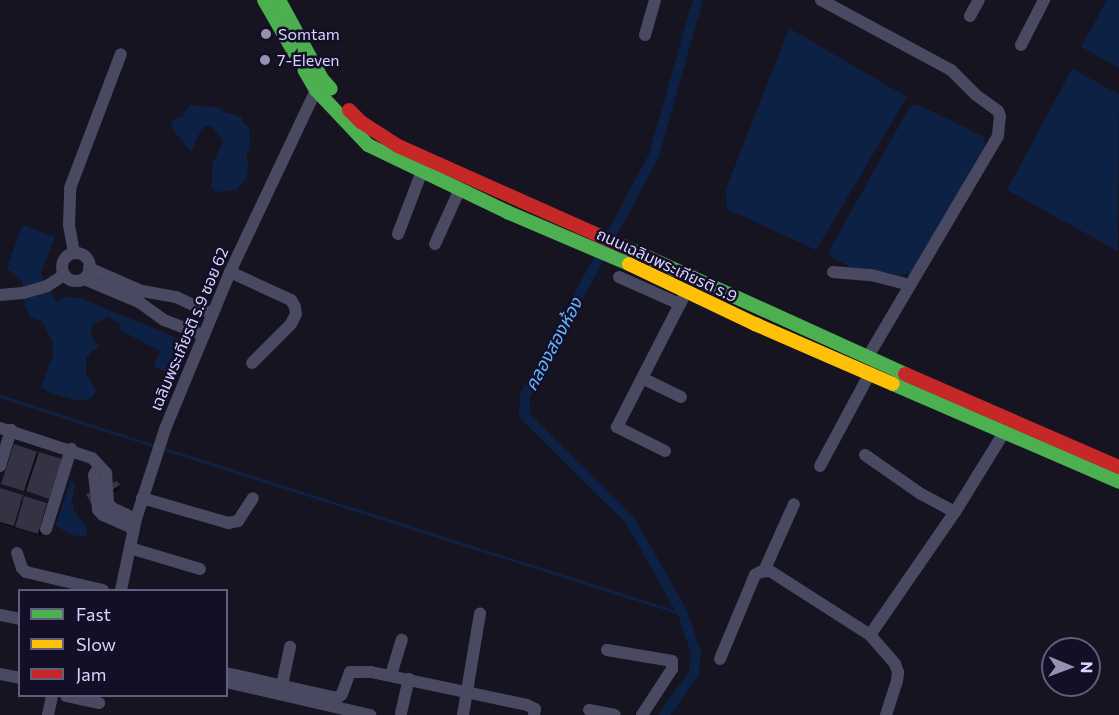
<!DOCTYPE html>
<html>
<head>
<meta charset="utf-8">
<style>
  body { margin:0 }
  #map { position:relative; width:1119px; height:715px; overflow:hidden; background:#161421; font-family:Commissioner,"Noto Sans Thai",sans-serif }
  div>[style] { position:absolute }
  .water>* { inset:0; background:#0d2144 }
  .shadow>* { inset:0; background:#0007 }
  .stream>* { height:3px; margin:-1.5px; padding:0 1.5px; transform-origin:1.5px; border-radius:1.5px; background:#0d2144 }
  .canal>* { height:10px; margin:-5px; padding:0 5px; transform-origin:5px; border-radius:5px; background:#0d2144 }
  .building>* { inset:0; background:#343243 }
  .street>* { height:12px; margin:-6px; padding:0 6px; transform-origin:6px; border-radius:6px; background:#4a4962 }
  .street>.ring { margin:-6px; padding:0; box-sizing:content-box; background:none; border:12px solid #4a4962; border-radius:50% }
  .fast>* { height:14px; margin:-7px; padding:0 7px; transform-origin:7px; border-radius:7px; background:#4caf50 }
  .slow>* { height:14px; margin:-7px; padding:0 7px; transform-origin:7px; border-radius:7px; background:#ffc107 }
  .jam>* { height:14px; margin:-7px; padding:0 7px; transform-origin:7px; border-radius:7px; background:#c62828 }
  .dots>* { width:16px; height:16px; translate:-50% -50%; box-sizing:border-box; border:3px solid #130f26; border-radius:50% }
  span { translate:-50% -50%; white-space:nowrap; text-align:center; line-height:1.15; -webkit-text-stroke:5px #130f26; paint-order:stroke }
  .poi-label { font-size:16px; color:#d9d4ff }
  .left { translate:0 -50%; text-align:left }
  .street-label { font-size:16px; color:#d9d4ff }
  .water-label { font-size:18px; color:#62b6ff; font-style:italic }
  .legend { position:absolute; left:18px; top:589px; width:210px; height:108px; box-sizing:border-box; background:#130f26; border:2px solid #625e7d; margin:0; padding:8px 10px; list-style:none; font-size:18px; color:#d9d4ff }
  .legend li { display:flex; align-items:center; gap:12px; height:30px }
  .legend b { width:30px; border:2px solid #625e7d }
  .north { position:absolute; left:1041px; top:637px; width:60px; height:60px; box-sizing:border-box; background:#130f26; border:2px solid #625e7d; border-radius:50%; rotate:91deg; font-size:16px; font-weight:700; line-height:24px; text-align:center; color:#d9d4ff }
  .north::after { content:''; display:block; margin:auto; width:21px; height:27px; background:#9591b1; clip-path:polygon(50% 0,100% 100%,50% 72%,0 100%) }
</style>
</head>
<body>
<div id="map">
  <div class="water">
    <i style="clip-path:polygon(1107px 0,1119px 0,1119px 68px,1081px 47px)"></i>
    <i style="clip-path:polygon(789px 28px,907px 97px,816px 250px,727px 209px,726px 189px)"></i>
    <i style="clip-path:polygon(1072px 69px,1119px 94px,1118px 251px,1007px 190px)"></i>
    <i style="clip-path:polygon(190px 105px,220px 108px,223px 112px,242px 117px,243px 123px,249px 127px,250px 148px,246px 156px,249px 167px,246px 179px,236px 190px,216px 192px,211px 186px,213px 163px,223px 141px,212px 127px,205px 126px,201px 130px,191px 152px,174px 131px,171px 121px,183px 116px)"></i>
    <i style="clip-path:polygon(914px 105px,919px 105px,984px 137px,985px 145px,912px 272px,900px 276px,850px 267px,830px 256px,829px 251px,909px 108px)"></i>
    <i style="clip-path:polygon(22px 225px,55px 237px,41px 273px,56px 302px,64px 297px,81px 298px,179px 339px,177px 342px,182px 345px,170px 374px,154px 367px,160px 351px,120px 330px,120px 324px,108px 317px,92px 325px,91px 332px,95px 343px,99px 345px,97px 350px,93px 350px,86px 358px,86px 374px,96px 390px,92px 398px,80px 401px,50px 393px,41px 387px,53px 355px,53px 343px,42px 321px,30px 317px,25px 306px,22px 281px,7px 269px)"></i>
    <i style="clip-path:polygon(71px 480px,75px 484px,72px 500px,74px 511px,87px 528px,86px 536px,83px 537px,69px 534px,56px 525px)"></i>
  </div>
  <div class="shadow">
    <i style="clip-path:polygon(15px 446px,61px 461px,51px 500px,3px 483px)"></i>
    <i style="clip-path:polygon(117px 482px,121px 488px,95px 505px)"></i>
    <i style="clip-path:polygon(0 492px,49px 507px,41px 536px,0 523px)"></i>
  </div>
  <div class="stream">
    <i style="left:0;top:396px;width:163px;rotate:17.9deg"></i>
    <i style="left:161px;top:448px;width:548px;rotate:17.64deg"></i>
  </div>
  <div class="canal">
    <i style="left:664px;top:715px;width:52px;rotate:-54.5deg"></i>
    <i style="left:694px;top:673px;width:20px;rotate:-84deg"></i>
    <i style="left:696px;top:653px;width:41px;rotate:-108.4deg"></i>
    <i style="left:683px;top:614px;width:108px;rotate:-119.4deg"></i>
    <i style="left:630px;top:520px;width:149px;rotate:-135.3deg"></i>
    <i style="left:524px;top:415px;width:19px;rotate:-87deg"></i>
    <i style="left:525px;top:396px;width:273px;rotate:-61.8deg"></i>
    <i style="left:654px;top:155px;width:161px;rotate:-74.2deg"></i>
  </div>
  <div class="building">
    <i style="clip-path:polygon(14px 444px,37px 452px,24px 491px,1px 484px)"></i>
    <i style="clip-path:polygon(39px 452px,62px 459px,49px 499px,26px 491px)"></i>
    <i style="clip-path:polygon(117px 481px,120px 485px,91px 504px,86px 494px)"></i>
    <i style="clip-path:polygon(0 488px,23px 495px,14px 526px,0 522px)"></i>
    <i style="clip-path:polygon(24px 496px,47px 503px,38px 534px,15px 527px)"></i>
  </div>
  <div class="street">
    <i style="left:821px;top:0;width:148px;rotate:28.3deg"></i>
    <i style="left:951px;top:70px;width:35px;rotate:45deg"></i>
    <i style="left:976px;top:95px;width:27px;rotate:36deg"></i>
    <i style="left:998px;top:111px;width:5px;rotate:68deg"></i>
    <i style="left:1000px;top:116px;width:20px;rotate:96deg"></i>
    <i style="left:998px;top:136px;width:256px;rotate:120.5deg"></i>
    <i style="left:970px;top:16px;width:18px;rotate:-61deg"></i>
    <i style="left:645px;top:35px;width:36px;rotate:-74deg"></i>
    <i style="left:1021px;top:45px;width:51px;rotate:-62.9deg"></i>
    <i style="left:398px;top:234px;width:67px;rotate:-69.1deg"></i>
    <i style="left:435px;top:244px;width:60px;rotate:-65.6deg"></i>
    <i style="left:74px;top:253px;width:28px;rotate:-100deg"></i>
    <i style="left:69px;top:225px;width:37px;rotate:-88deg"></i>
    <i style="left:70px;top:188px;width:143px;rotate:-69.2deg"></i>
    <i class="ring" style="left:62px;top:253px;width:16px;height:16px"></i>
    <i style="left:89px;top:268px;width:58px;rotate:23.5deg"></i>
    <i style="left:142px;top:291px;width:35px;rotate:10deg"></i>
    <i style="left:176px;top:297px;width:40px;rotate:25deg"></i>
    <i style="left:230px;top:272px;width:67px;rotate:24.7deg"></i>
    <i style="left:291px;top:300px;width:8px;rotate:60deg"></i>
    <i style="left:295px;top:307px;width:7px;rotate:82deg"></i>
    <i style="left:296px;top:314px;width:11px;rotate:117deg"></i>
    <i style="left:291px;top:324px;width:55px;rotate:135deg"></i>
    <i style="left:833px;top:272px;width:38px;rotate:5deg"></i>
    <i style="left:871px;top:275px;width:40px;rotate:14.4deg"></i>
    <i style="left:619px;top:277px;width:67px;rotate:23.9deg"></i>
    <i style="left:84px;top:279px;width:60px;rotate:22.7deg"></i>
    <i style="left:139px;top:302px;width:31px;rotate:36deg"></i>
    <i style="left:164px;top:320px;width:42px;rotate:21deg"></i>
    <i style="left:0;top:295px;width:23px;rotate:-5deg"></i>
    <i style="left:23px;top:293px;width:25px;rotate:-16deg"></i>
    <i style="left:47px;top:286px;width:20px;rotate:-33deg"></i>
    <i style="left:644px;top:379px;width:41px;rotate:25.9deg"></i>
    <i style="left:0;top:428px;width:97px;rotate:18.1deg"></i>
    <i style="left:92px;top:458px;width:21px;rotate:47deg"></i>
    <i style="left:106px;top:473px;width:30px;rotate:86deg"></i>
    <i style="left:108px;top:503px;width:6px;rotate:51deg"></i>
    <i style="left:112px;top:508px;width:26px;rotate:25deg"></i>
    <i style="left:665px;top:451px;width:54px;rotate:-153.4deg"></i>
    <i style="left:617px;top:427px;width:152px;rotate:-62.9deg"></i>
    <i style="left:865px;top:455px;width:68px;rotate:34.9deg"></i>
    <i style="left:921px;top:494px;width:38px;rotate:28deg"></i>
    <i style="left:0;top:466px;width:38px;rotate:-73deg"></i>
    <i style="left:820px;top:466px;width:106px;rotate:-61.7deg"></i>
    <i style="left:99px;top:467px;width:9px;rotate:122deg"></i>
    <i style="left:94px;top:475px;width:35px;rotate:83deg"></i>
    <i style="left:98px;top:510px;width:7px;rotate:45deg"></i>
    <i style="left:103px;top:515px;width:34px;rotate:24deg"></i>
    <i style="left:142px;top:498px;width:90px;rotate:16.2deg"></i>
    <i style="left:228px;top:523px;width:10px;rotate:-11deg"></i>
    <i style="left:238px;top:521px;width:27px;rotate:-57deg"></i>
    <i style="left:46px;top:529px;width:84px;rotate:-72.6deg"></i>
    <i style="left:130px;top:548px;width:73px;rotate:16.7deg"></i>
    <i style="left:17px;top:553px;width:16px;rotate:72deg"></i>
    <i style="left:22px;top:568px;width:6px;rotate:45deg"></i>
    <i style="left:26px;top:572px;width:79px;rotate:13.2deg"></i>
    <i style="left:764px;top:571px;width:73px;rotate:-65.9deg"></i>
    <i style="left:121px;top:590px;width:73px;rotate:-78.1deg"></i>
    <i style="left:136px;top:519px;width:95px;rotate:-72.1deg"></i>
    <i style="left:165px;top:429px;width:170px;rotate:-67.5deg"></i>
    <i style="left:230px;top:272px;width:201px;rotate:-64.7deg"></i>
    <i style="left:0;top:615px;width:20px;rotate:11deg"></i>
    <i style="left:870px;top:635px;width:150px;rotate:-55.4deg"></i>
    <i style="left:955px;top:512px;width:95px;rotate:-58.3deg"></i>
    <i style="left:607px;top:650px;width:66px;rotate:9.6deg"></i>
    <i style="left:672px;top:661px;width:8px;rotate:90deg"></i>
    <i style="left:672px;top:669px;width:55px;rotate:123.1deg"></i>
    <i style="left:720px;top:659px;width:91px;rotate:-67.4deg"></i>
    <i style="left:755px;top:575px;width:6px;rotate:-31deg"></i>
    <i style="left:760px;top:572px;width:10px;rotate:-6deg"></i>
    <i style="left:770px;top:571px;width:119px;rotate:32.6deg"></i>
    <i style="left:870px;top:635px;width:38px;rotate:49deg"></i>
    <i style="left:895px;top:664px;width:9px;rotate:69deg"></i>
    <i style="left:898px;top:672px;width:9px;rotate:96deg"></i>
    <i style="left:897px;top:681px;width:36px;rotate:108deg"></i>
    <i style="left:226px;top:673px;width:114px;rotate:12.7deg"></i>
    <i style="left:337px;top:698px;width:6px;rotate:-39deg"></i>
    <i style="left:342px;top:694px;width:23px;rotate:-70deg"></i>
    <i style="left:350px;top:672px;width:21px"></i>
    <i style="left:371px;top:672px;width:159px;rotate:11.9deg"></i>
    <i style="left:527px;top:705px;width:9px;rotate:27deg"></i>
    <i style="left:535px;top:709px;width:6px;rotate:99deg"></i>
    <i style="left:0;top:674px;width:20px;rotate:11deg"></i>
    <i style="left:391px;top:675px;width:37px;rotate:-73deg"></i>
    <i style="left:226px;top:682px;width:148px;rotate:12.9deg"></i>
    <i style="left:282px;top:685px;width:39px;rotate:-78deg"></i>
    <i style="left:66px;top:696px;width:34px;rotate:12deg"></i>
    <i style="left:589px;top:710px;width:26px;rotate:11deg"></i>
    <i style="left:401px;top:713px;width:35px;rotate:-77deg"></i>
    <i style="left:48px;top:715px;width:19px;rotate:-78deg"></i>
    <i style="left:463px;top:715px;width:103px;rotate:-80.5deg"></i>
  </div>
  <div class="fast">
    <i style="left:264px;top:0;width:104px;rotate:60deg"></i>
    <i style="left:316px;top:90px;width:76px;rotate:46.6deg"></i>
    <i style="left:368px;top:145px;width:154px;rotate:25.7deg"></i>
    <i style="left:507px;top:212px;width:133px;rotate:23.1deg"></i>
    <i style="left:279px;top:0;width:90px;rotate:61.4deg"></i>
    <i style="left:322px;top:79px;width:13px;rotate:48deg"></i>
    <i style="left:623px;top:246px;width:310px;rotate:24.4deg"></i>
    <i style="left:893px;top:384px;width:246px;rotate:23.4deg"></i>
  </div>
  <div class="slow">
    <i style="left:629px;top:264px;width:140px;rotate:25.5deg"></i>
    <i style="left:755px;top:324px;width:150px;rotate:23.5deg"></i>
  </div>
  <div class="jam">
    <i style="left:349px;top:110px;width:17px;rotate:45deg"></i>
    <i style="left:361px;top:122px;width:44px;rotate:33deg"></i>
    <i style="left:398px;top:146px;width:246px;rotate:24deg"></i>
    <i style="left:905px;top:374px;width:233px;rotate:23.5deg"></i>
  </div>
  <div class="dots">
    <i style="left:266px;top:34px;background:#9591b1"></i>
    <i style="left:265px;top:60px;background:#9591b1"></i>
  </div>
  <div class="poi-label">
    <span class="left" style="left:278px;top:34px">Somtam</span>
    <span class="left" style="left:277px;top:60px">7-Eleven</span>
  </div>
  <div class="street-label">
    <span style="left:667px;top:265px;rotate:25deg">ถนนเฉลิมพระเกียรติ ร.9</span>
    <span style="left:189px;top:329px;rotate:-67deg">เฉลิมพระเกียรติ ร.9 ซอย 62</span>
  </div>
  <div class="water-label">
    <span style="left:553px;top:344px;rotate:-62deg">คลองสองห้อง</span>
  </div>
  <ul class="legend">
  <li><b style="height:8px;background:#4caf50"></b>Fast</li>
  <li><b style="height:8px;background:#ffc107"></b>Slow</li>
  <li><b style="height:8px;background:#c62828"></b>Jam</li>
  </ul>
  <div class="north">N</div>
</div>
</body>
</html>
